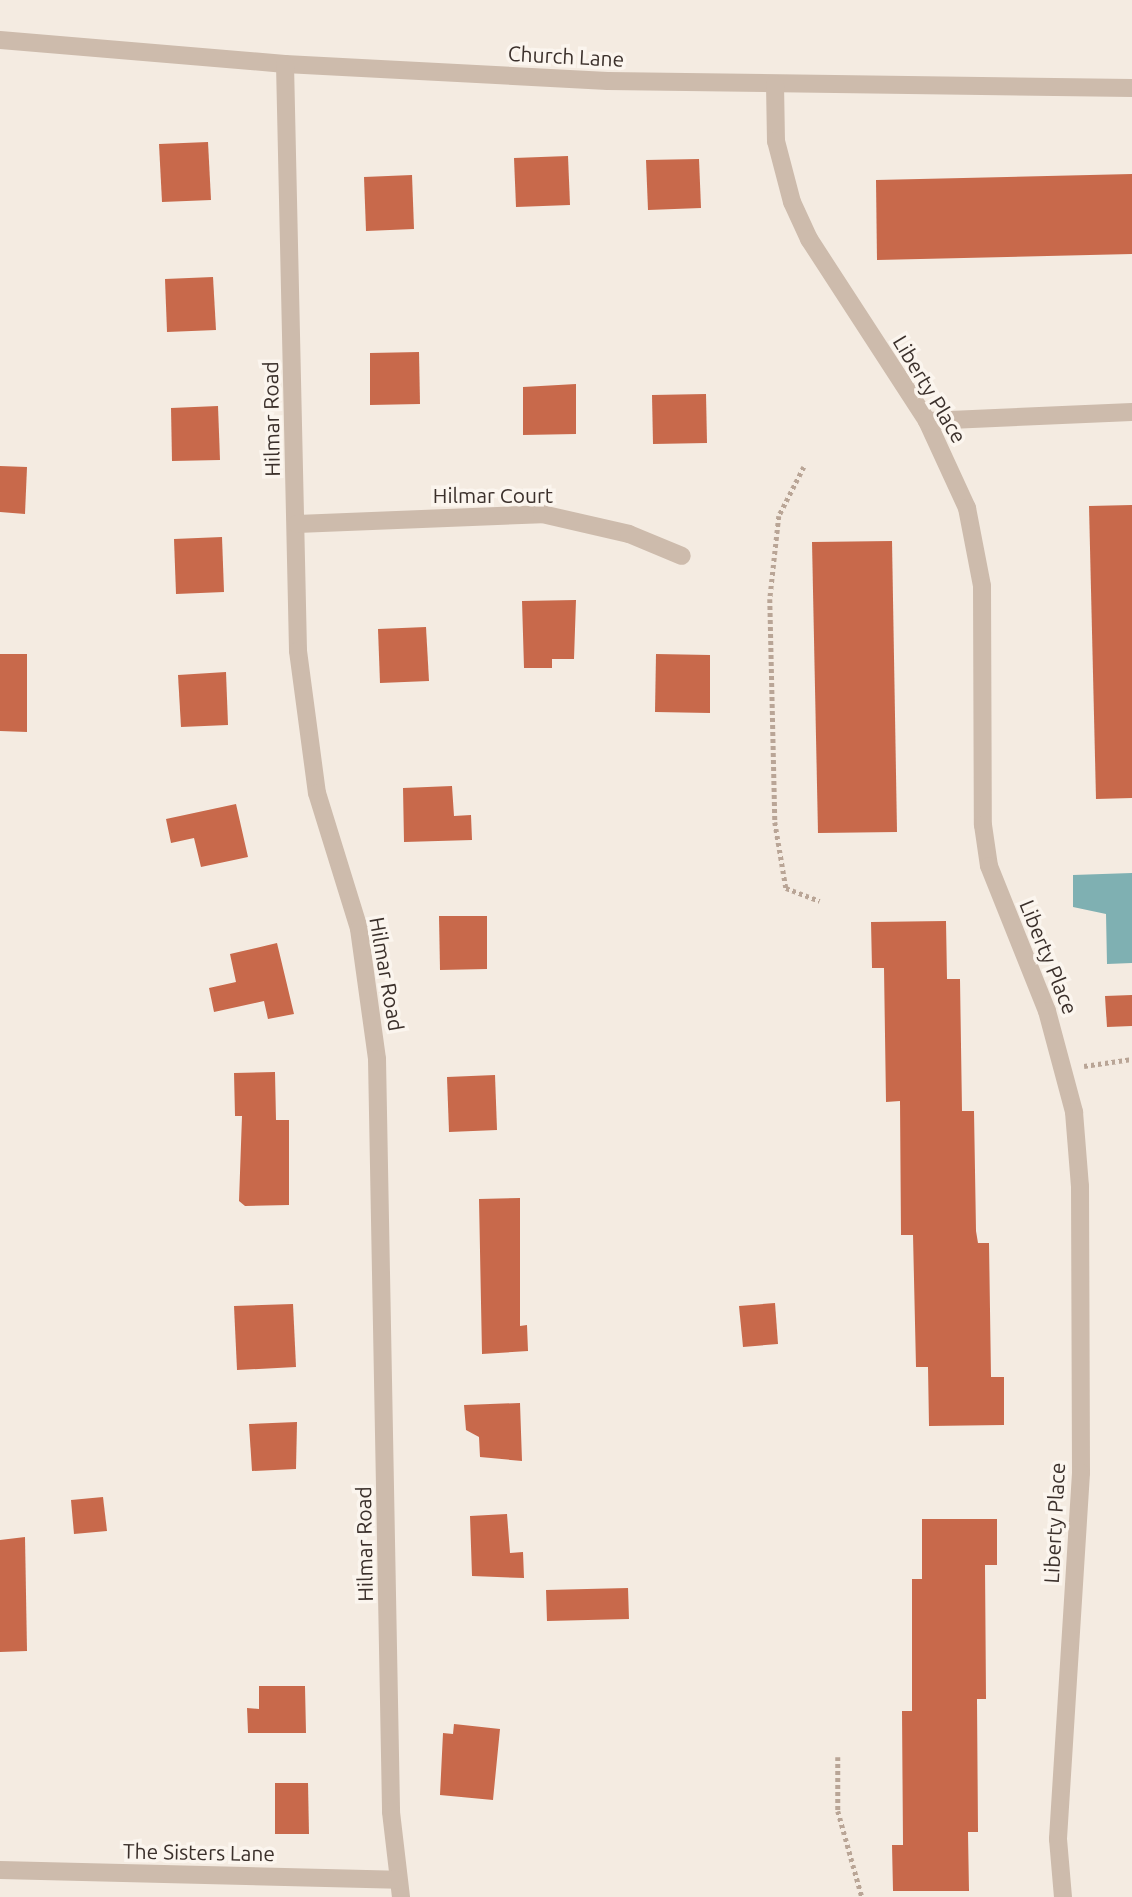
<!DOCTYPE html>
<html>
<head>
<meta charset="utf-8">
<style>
  body { margin:0 }
  #map { position:relative; width:1132px; height:1897px; overflow:hidden; background:#f4ebe1; font-family:Ubuntu,sans-serif }
  div>[style] { position:absolute }
  .water>* { inset:0; background:#7fb0b2 }
  .building>* { inset:0; background:#c8694b }
  .path>* { height:4.5px; margin-top:-2.25px; transform-origin:0; background:repeating-linear-gradient(90deg,#b9a596 0 3.5px,transparent 0 7px) }
  .minor>* { height:18px; margin:-9px; padding:0 9px; transform-origin:9px; border-radius:9px; background:#cdbbac }
  span { translate:-50% -50%; white-space:nowrap; text-align:center; line-height:1.15; -webkit-text-stroke:7px #fbf5ee; paint-order:stroke }
  .street-label { font-size:21px; color:#3b302b }
</style>
</head>
<body>
<div id="map">
  <div class="water">
    <i style="clip-path:polygon(1132px 873px,1132px 963px,1107px 964px,1106px 914px,1073px 907px,1073px 875px)"></i>
  </div>
  <div class="building">
    <i style="clip-path:polygon(208px 142px,211px 200px,162px 202px,159px 144px)"></i>
    <i style="clip-path:polygon(568px 156px,570px 205px,516px 207px,514px 158px)"></i>
    <i style="clip-path:polygon(699px 159px,701px 208px,648px 210px,646px 160px)"></i>
    <i style="clip-path:polygon(1132px 174px,1132px 254px,877px 260px,876px 180px)"></i>
    <i style="clip-path:polygon(412px 175px,414px 229px,366px 231px,364px 177px)"></i>
    <i style="clip-path:polygon(213px 277px,216px 330px,167px 332px,165px 279px)"></i>
    <i style="clip-path:polygon(419px 352px,420px 404px,370px 405px,370px 353px)"></i>
    <i style="clip-path:polygon(576px 384px,576px 434px,523px 435px,523px 387px)"></i>
    <i style="clip-path:polygon(706px 394px,707px 443px,653px 444px,652px 395px)"></i>
    <i style="clip-path:polygon(218px 406px,220px 460px,172px 461px,171px 408px)"></i>
    <i style="clip-path:polygon(0 466px,27px 467px,25px 514px,0 512px)"></i>
    <i style="clip-path:polygon(1132px 505px,1132px 798px,1096px 799px,1089px 506px)"></i>
    <i style="clip-path:polygon(222px 537px,224px 592px,176px 594px,174px 539px)"></i>
    <i style="clip-path:polygon(892px 541px,897px 832px,818px 833px,812px 542px)"></i>
    <i style="clip-path:polygon(576px 600px,574px 659px,552px 659px,552px 668px,524px 668px,522px 601px)"></i>
    <i style="clip-path:polygon(426px 627px,429px 681px,380px 683px,378px 629px)"></i>
    <i style="clip-path:polygon(0 654px,27px 654px,27px 732px,0 731px)"></i>
    <i style="clip-path:polygon(656px 654px,710px 655px,710px 713px,655px 712px)"></i>
    <i style="clip-path:polygon(226px 672px,228px 725px,181px 727px,178px 675px)"></i>
    <i style="clip-path:polygon(452px 786px,454px 816px,471px 815px,472px 840px,404px 842px,403px 788px)"></i>
    <i style="clip-path:polygon(236px 804px,248px 857px,201px 867px,194px 838px,171px 843px,166px 819px)"></i>
    <i style="clip-path:polygon(439px 916px,487px 916px,487px 969px,440px 970px)"></i>
    <i style="clip-path:polygon(946px 921px,947px 979px,960px 979px,962px 1111px,974px 1111px,976px 1231px,978px 1243px,989px 1243px,991px 1377px,1004px 1377px,1004px 1425px,929px 1426px,928px 1367px,916px 1367px,913px 1235px,901px 1235px,900px 1101px,886px 1102px,884px 968px,872px 968px,871px 922px)"></i>
    <i style="clip-path:polygon(277px 943px,294px 1014px,268px 1019px,264px 1001px,214px 1012px,209px 988px,236px 982px,230px 954px)"></i>
    <i style="clip-path:polygon(1132px 995px,1132px 1026px,1107px 1027px,1105px 996px)"></i>
    <i style="clip-path:polygon(275px 1072px,276px 1120px,289px 1120px,289px 1205px,245px 1206px,239px 1201px,242px 1116px,235px 1116px,234px 1073px)"></i>
    <i style="clip-path:polygon(495px 1075px,497px 1130px,449px 1132px,447px 1077px)"></i>
    <i style="clip-path:polygon(520px 1198px,520px 1326px,527px 1325px,528px 1351px,482px 1354px,479px 1199px)"></i>
    <i style="clip-path:polygon(775px 1303px,778px 1344px,743px 1347px,739px 1306px)"></i>
    <i style="clip-path:polygon(293px 1304px,296px 1367px,237px 1370px,234px 1306px)"></i>
    <i style="clip-path:polygon(520px 1403px,522px 1461px,480px 1457px,479px 1437px,466px 1430px,464px 1405px)"></i>
    <i style="clip-path:polygon(297px 1422px,296px 1469px,252px 1471px,249px 1424px)"></i>
    <i style="clip-path:polygon(103px 1497px,107px 1531px,74px 1534px,71px 1500px)"></i>
    <i style="clip-path:polygon(507px 1514px,510px 1553px,523px 1552px,524px 1578px,472px 1576px,470px 1516px)"></i>
    <i style="clip-path:polygon(922px 1519px,997px 1519px,997px 1565px,985px 1565px,986px 1699px,977px 1699px,978px 1832px,968px 1832px,969px 1891px,893px 1891px,892px 1845px,903px 1845px,902px 1711px,912px 1711px,912px 1579px,922px 1579px)"></i>
    <i style="clip-path:polygon(25px 1537px,27px 1651px,0 1652px,0 1540px)"></i>
    <i style="clip-path:polygon(628px 1588px,629px 1619px,547px 1621px,546px 1590px)"></i>
    <i style="clip-path:polygon(259px 1686px,305px 1686px,306px 1733px,248px 1733px,247px 1708px,259px 1709px)"></i>
    <i style="clip-path:polygon(454px 1724px,500px 1729px,493px 1800px,440px 1795px,443px 1733px,453px 1734px)"></i>
    <i style="clip-path:polygon(275px 1783px,308px 1783px,309px 1834px,275px 1834px)"></i>
  </div>
  <div class="path">
    <i style="left:804px;top:467px;width:55px;rotate:117deg"></i>
    <i style="left:779px;top:516px;width:83px;rotate:96.2deg"></i>
    <i style="left:770px;top:599px;width:223px;rotate:88.7deg"></i>
    <i style="left:775px;top:822px;width:67px;rotate:80.5deg"></i>
    <i style="left:786px;top:888px;width:36px;rotate:21deg"></i>
    <i style="left:1084px;top:1066px;width:49px;rotate:-8.3deg"></i>
    <i style="left:838px;top:1757px;width:54px;rotate:90deg"></i>
    <i style="left:838px;top:1811px;width:89px;rotate:74.4deg"></i>
  </div>
  <div class="minor">
    <i style="left:0;top:40px;width:286px;rotate:4.8deg"></i>
    <i style="left:285px;top:64px;width:323px;rotate:3deg"></i>
    <i style="left:608px;top:81px;width:524px;rotate:0.77deg"></i>
    <i style="left:285px;top:64px;width:587px;rotate:88.73deg"></i>
    <i style="left:298px;top:651px;width:143px;rotate:82.4deg"></i>
    <i style="left:317px;top:793px;width:142px;rotate:72.8deg"></i>
    <i style="left:359px;top:929px;width:131px;rotate:82.1deg"></i>
    <i style="left:377px;top:1059px;width:753px;rotate:88.93deg"></i>
    <i style="left:391px;top:1812px;width:86px;rotate:83.3deg"></i>
    <i style="left:775px;top:84px;width:57px;rotate:89deg"></i>
    <i style="left:776px;top:141px;width:63px;rotate:75.3deg"></i>
    <i style="left:792px;top:202px;width:41px;rotate:65.3deg"></i>
    <i style="left:809px;top:239px;width:217px;rotate:57deg"></i>
    <i style="left:927px;top:421px;width:96px;rotate:65.3deg"></i>
    <i style="left:967px;top:508px;width:79px;rotate:79.1deg"></i>
    <i style="left:982px;top:586px;width:239px;rotate:89.8deg"></i>
    <i style="left:983px;top:825px;width:41px;rotate:81.7deg"></i>
    <i style="left:989px;top:866px;width:156px;rotate:68.2deg"></i>
    <i style="left:1047px;top:1011px;width:105px;rotate:75deg"></i>
    <i style="left:1074px;top:1112px;width:74px;rotate:85.4deg"></i>
    <i style="left:1080px;top:1186px;width:287px;rotate:89.8deg"></i>
    <i style="left:1081px;top:1473px;width:367px;rotate:93.6deg"></i>
    <i style="left:1058px;top:1839px;width:58px;rotate:85.1deg"></i>
    <i style="left:927px;top:421px;width:205px;rotate:-2.5deg"></i>
    <i style="left:297px;top:524px;width:245px;rotate:-2.3deg"></i>
    <i style="left:542px;top:514px;width:89px;rotate:12.9deg"></i>
    <i style="left:629px;top:534px;width:57px;rotate:22.5deg"></i>
    <i style="left:0;top:1870px;width:397px;rotate:1.4deg"></i>
  </div>
  <div class="street-label">
    <span style="left:566px;top:56px;rotate:3deg">Church Lane</span>
    <span style="left:930px;top:389px;rotate:59deg">Liberty Place</span>
    <span style="left:271px;top:419px;rotate:-91deg">Hilmar Road</span>
    <span style="left:493px;top:495px">Hilmar Court</span>
    <span style="left:1049px;top:957px;rotate:68deg">Liberty Place</span>
    <span style="left:387px;top:974px;rotate:80deg">Hilmar Road</span>
    <span style="left:1054px;top:1523px;rotate:-87deg">Liberty Place</span>
    <span style="left:364px;top:1544px;rotate:-91deg">Hilmar Road</span>
    <span style="left:199px;top:1852px;rotate:1deg">The Sisters Lane</span>
  </div>
</div>
</body>
</html>
